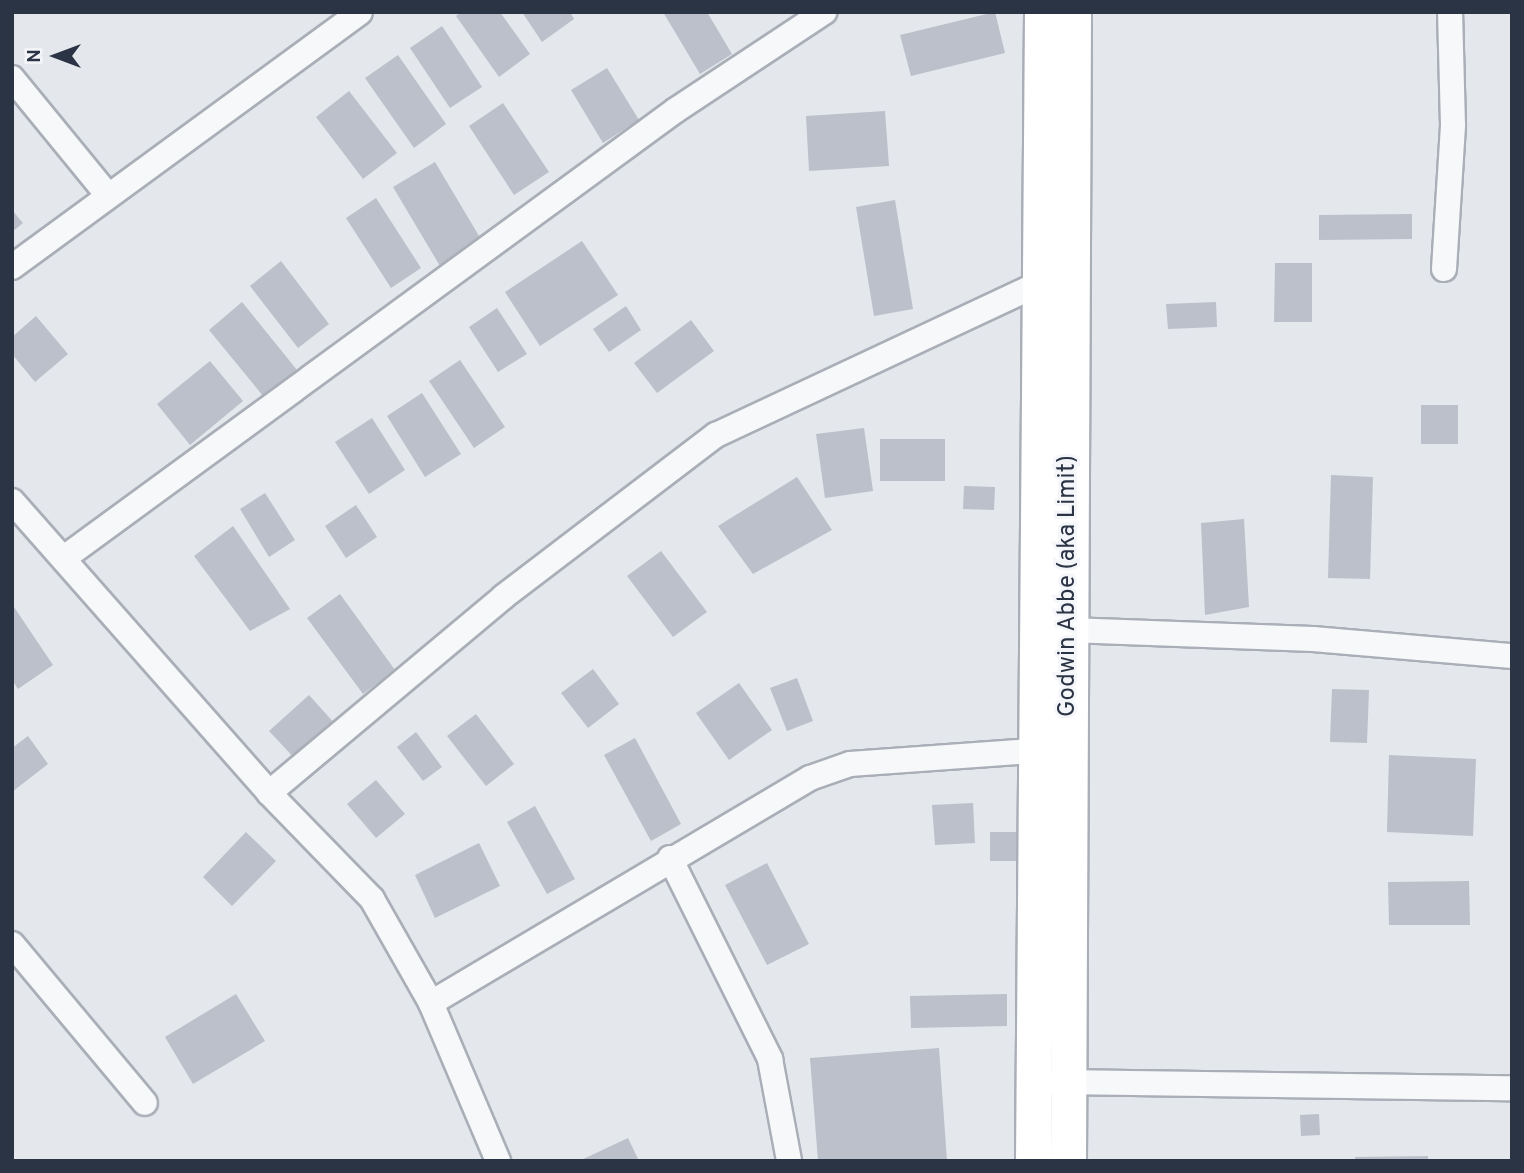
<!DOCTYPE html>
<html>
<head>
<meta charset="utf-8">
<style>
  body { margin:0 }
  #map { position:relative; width:1524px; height:1173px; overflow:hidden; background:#e4e7ec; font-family:Overpass,sans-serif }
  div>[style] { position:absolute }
  .building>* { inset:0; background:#bbc0ca }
  .roads { filter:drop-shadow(2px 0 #a9aeb7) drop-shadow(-2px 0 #a9aeb7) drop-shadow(0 2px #a9aeb7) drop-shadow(0 -2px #a9aeb7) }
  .street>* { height:24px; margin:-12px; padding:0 12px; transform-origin:12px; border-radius:12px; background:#f7f8fa }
  .secondary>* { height:35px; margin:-17.5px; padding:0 17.5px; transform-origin:17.5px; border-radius:17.5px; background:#fff }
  span { translate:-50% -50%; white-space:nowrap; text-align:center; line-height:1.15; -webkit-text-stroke:6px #f4f6f9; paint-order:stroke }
  .street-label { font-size:24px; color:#2b3445 }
  .frame { position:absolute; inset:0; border:14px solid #2b3445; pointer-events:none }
  .north { position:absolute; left:21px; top:21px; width:70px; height:70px; -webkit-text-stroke:5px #f4f6f9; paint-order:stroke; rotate:270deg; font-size:19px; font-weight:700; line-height:28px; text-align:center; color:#2b3445 }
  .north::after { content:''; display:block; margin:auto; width:24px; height:32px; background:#2b3445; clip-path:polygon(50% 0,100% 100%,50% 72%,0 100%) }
</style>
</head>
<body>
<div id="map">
  <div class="building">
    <i style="clip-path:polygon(461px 12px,500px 12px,530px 54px,499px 77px,456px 16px)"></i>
    <i style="clip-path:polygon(522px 12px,570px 12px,574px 19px,542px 42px)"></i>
    <i style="clip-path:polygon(663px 12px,707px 12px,732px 54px,700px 74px)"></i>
    <i style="clip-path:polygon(995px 12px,1005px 53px,911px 76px,900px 35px)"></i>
    <i style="clip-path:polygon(442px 26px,482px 87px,450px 108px,410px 48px)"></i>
    <i style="clip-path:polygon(398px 55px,446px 124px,414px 148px,365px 78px)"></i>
    <i style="clip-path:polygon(607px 68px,639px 120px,603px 143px,571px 90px)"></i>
    <i style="clip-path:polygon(349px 91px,397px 153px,363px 179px,316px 117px)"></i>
    <i style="clip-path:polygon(503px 103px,549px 172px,514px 195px,469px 126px)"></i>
    <i style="clip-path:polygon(885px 111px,889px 166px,809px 171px,806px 116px)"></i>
    <i style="clip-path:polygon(435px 162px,482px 241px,440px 266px,393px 187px)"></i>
    <i style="clip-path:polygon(376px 198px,421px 268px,391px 288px,346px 218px)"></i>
    <i style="clip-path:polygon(895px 200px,913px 309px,874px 316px,856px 207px)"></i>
    <i style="clip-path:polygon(12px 210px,23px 223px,12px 232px)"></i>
    <i style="clip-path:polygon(1412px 214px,1412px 239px,1319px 240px,1319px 215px)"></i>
    <i style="clip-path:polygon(582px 241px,618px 295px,540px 346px,505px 292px)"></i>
    <i style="clip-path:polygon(281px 261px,329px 324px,298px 348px,250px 286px)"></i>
    <i style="clip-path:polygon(1275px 263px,1312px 263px,1312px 322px,1274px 322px)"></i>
    <i style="clip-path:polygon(242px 302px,301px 375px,268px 402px,209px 330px)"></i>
    <i style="clip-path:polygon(1216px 302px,1217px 327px,1168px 329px,1166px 304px)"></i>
    <i style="clip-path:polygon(626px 306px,641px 330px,609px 352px,593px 329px)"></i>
    <i style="clip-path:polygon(497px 308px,527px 354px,498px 372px,469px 327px)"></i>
    <i style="clip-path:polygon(36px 316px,68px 354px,35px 382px,12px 354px,12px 337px)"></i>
    <i style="clip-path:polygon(691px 320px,714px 351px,657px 393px,634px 363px)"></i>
    <i style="clip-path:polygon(460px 360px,505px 427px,474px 448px,429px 381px)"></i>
    <i style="clip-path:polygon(210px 361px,243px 401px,190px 445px,157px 404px)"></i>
    <i style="clip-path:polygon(422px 393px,461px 454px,425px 477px,387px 416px)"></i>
    <i style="clip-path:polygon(1421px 405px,1458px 405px,1458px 444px,1421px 444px)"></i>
    <i style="clip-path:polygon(372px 418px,405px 470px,369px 494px,335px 442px)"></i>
    <i style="clip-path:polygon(864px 428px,873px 491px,825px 498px,816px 434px)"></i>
    <i style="clip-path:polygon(880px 439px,945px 439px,945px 481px,880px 481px)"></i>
    <i style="clip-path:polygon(1331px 475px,1373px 477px,1370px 579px,1328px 578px)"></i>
    <i style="clip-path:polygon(797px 477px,832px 530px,753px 574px,718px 526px)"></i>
    <i style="clip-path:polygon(964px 486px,995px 487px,994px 510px,963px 509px)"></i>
    <i style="clip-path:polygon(265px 493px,295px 540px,269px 557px,240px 509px)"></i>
    <i style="clip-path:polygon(356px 505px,377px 537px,346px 558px,325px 526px)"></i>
    <i style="clip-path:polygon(1244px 519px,1249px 607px,1205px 615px,1201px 523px)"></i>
    <i style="clip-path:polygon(233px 526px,290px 609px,250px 631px,194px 556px)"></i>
    <i style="clip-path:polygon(661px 551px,707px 612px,673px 637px,627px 576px)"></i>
    <i style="clip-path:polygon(340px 594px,395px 670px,363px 694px,307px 618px)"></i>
    <i style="clip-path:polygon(12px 604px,53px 665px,18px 689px,12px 680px)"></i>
    <i style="clip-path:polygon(593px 669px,619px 704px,588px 728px,561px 693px)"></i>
    <i style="clip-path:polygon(797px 678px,813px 721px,787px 731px,770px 688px)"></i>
    <i style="clip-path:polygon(739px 683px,772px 730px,729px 760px,696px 713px)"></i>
    <i style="clip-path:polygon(1332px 689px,1369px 690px,1367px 743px,1330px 742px)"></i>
    <i style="clip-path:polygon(309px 695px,336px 725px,297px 761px,269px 731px)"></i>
    <i style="clip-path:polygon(476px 714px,514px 764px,486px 786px,447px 736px)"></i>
    <i style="clip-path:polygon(416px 732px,442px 767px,423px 781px,397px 747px)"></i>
    <i style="clip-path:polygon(28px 736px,48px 764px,12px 792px,12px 748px)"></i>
    <i style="clip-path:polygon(635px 738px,681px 824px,651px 841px,604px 755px)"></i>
    <i style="clip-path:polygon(1389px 755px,1476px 759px,1473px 836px,1387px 832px)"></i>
    <i style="clip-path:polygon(376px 780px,405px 814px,376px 838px,347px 804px)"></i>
    <i style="clip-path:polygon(973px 803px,975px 843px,935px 845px,932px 805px)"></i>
    <i style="clip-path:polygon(535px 806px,575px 879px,547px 894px,507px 822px)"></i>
    <i style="clip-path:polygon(246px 832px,276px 861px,232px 906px,203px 877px)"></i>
    <i style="clip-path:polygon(990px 832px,1016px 832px,1016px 861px,990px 861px)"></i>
    <i style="clip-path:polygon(479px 843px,500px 886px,435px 918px,415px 875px)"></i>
    <i style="clip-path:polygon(767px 863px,809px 944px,767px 965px,725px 885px)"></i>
    <i style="clip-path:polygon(1469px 881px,1470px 925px,1389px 925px,1388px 882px)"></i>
    <i style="clip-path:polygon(236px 994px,265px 1041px,193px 1084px,165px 1037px)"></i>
    <i style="clip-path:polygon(1007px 994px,1007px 1026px,911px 1028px,910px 996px)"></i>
    <i style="clip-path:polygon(939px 1048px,947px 1161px,818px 1161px,810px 1058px)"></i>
    <i style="clip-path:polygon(1319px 1114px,1320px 1135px,1301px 1136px,1300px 1115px)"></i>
    <i style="clip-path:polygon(628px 1138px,639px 1161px,579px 1161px)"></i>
    <i style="clip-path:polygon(1428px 1156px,1428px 1161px,1355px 1161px,1355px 1157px)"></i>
  </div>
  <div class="roads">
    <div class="street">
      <i style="left:12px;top:78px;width:150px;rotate:50.7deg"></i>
      <i style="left:12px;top:267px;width:431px;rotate:-36.2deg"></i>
      <i style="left:1444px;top:269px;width:144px;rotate:-86.4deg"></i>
      <i style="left:1453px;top:125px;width:113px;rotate:-91.5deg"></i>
      <i style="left:12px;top:501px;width:389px;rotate:48.6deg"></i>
      <i style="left:269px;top:793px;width:148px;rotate:45.8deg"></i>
      <i style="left:372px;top:899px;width:120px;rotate:60.4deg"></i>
      <i style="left:431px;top:1003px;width:172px;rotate:67deg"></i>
      <i style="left:64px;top:558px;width:758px;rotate:-36.21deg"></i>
      <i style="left:676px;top:110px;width:178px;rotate:-33.5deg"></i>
      <i style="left:1069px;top:630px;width:244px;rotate:2.1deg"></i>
      <i style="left:1313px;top:639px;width:200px;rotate:4.9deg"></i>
      <i style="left:269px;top:793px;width:305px;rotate:-39.9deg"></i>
      <i style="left:503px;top:597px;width:268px;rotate:-37.3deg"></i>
      <i style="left:716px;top:435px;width:356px;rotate:-25.1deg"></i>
      <i style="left:670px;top:858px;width:225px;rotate:63.5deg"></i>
      <i style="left:770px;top:1059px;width:104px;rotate:79.4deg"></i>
      <i style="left:12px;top:944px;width:207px;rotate:50.1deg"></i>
      <i style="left:431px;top:1003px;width:441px;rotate:-30.7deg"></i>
      <i style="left:810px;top:778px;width:42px;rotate:-19.3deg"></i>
      <i style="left:850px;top:764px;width:182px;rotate:-4.1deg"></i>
      <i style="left:1055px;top:1082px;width:457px;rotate:0.8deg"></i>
    </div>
    <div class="secondary">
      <i style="left:1033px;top:1161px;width:1149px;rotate:-89.55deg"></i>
      <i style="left:1068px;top:1161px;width:1149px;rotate:-89.75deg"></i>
    </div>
  </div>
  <div class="street-label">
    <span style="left:1069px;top:586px;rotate:-90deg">Godwin Abbe (aka Limit)</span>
  </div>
  <div class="frame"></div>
  <div class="north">N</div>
</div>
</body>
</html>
